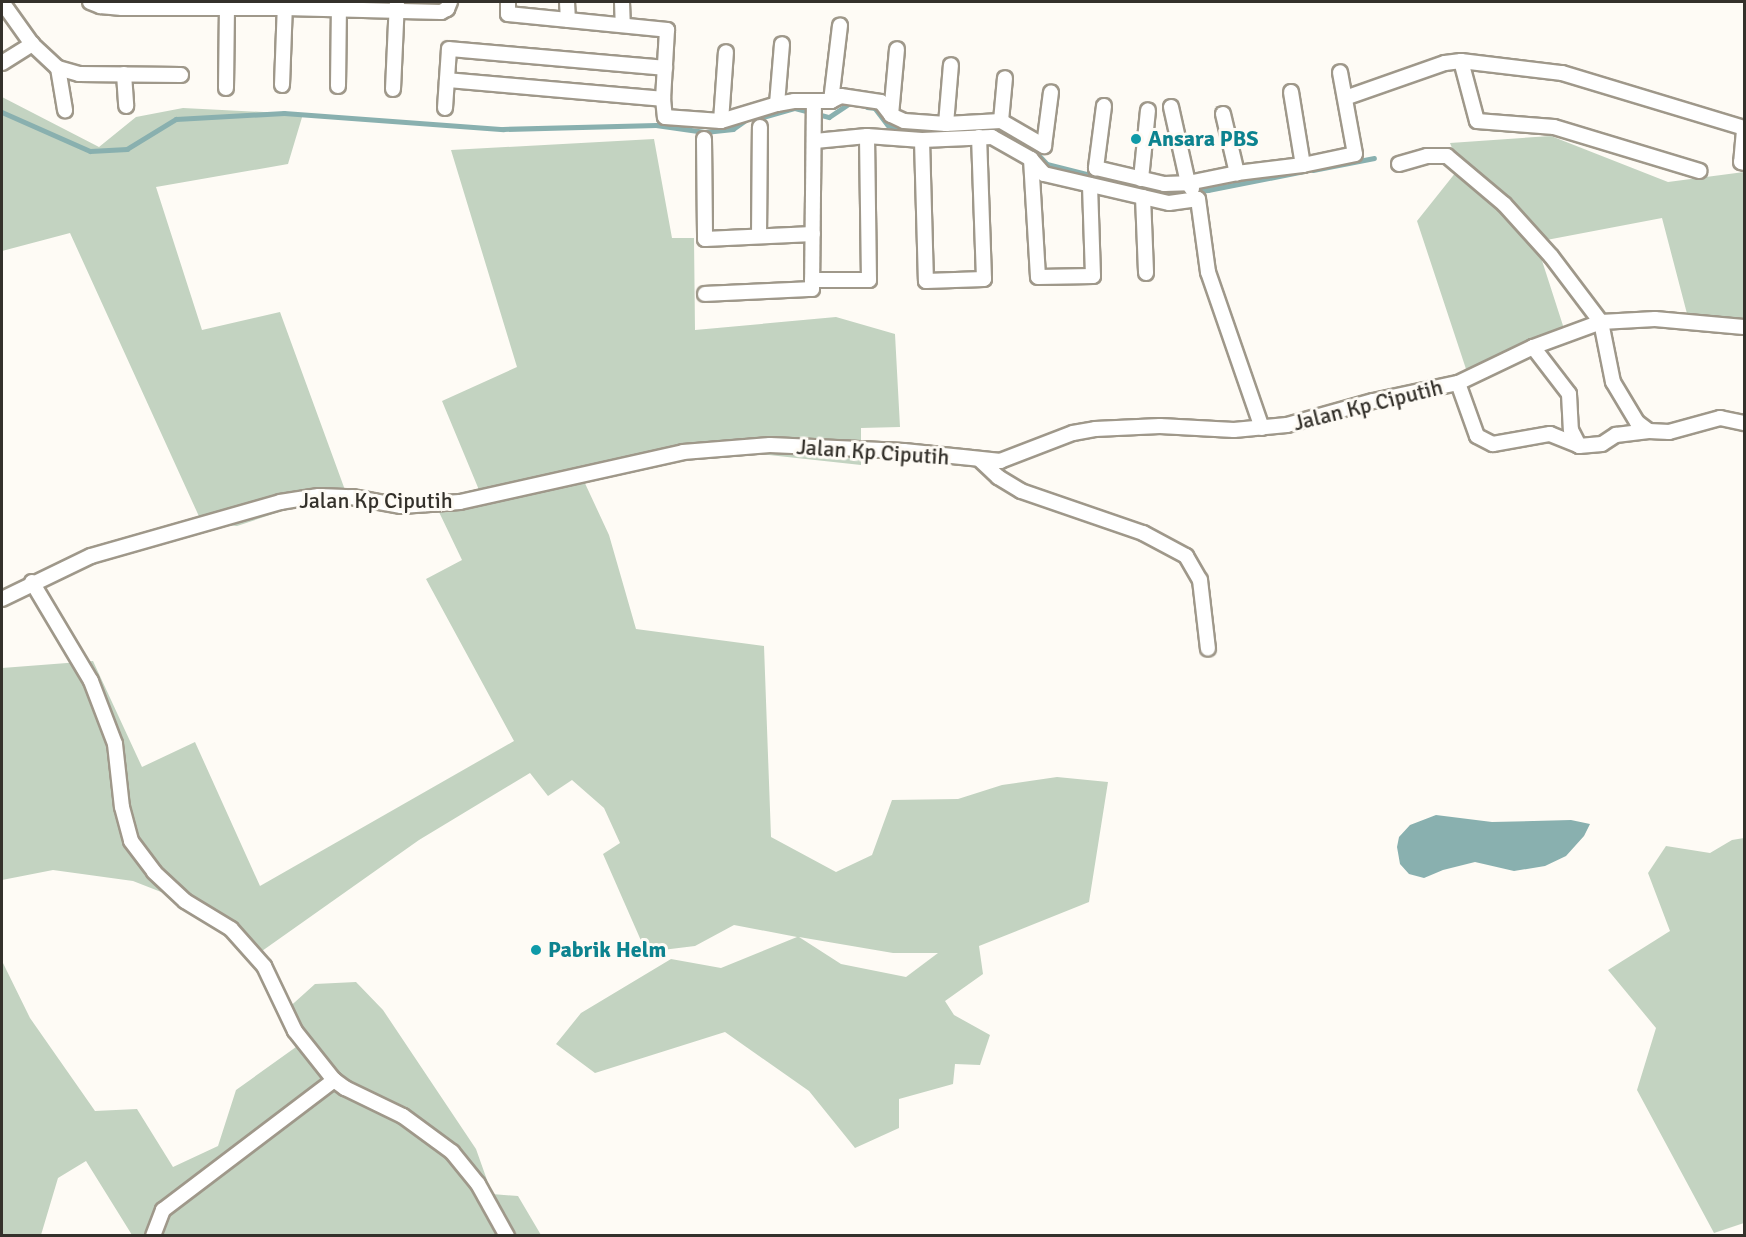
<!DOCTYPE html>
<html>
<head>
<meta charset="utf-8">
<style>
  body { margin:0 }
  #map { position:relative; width:1746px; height:1237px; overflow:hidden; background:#fefbf5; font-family:Signika,sans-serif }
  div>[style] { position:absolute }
  .green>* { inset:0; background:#c3d3c1 }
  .water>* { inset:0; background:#89b0af }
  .stream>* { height:4.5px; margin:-2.25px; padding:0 2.25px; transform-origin:2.25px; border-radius:2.25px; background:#89b0af }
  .roads { filter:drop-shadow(2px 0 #9f988a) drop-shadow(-2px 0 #9f988a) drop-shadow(0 2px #9f988a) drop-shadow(0 -2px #9f988a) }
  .street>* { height:14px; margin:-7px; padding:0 7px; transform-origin:7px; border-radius:7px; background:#fff }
  .dots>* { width:16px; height:16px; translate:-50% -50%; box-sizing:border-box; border:3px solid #fefbf5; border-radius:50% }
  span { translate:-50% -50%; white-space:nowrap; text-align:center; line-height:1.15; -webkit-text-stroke:6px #fefbf5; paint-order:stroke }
  .culture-label { font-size:22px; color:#0d838f; font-weight:700 }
  .left { translate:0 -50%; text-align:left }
  .street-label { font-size:22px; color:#34312b }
  .frame { position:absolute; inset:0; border:3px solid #34312b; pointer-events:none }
</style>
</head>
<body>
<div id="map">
  <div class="green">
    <i style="clip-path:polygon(2px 97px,99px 147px,136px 117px,183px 108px,303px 114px,288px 164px,156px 187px,202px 330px,280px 312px,345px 490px,237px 526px,202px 523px,70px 233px,2px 251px)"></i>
    <i style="clip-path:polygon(1551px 136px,1668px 182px,1744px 172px,1744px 332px,1691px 329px,1662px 218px,1536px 242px,1567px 338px,1466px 369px,1417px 221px,1460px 167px,1450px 143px)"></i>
    <i style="clip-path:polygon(evenodd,654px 139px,672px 238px,694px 238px,695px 330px,836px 317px,895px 334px,900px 427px,861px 428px,861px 465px,712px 449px,583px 479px,609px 535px,636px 629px,764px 646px,771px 837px,836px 872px,872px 855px,892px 800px,958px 799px,1002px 785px,1057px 777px,1108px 782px,1089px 902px,979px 946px,983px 974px,945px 1001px,954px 1015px,990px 1035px,980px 1065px,955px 1064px,953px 1084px,899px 1099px,899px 1128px,855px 1148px,809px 1091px,725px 1032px,595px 1073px,556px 1044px,581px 1013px,671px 959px,721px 968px,797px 937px,734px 925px,695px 946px,646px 952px,603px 854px,620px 843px,604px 808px,572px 780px,548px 796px,530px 773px,419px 840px,262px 951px,225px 917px,133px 881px,53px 870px,2px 880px,2px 668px,93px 661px,142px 767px,195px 742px,260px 886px,514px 741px,426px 579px,462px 560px,439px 512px,484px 502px,442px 401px,517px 367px,451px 150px,654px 139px,799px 937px,893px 953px,938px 953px,906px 977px,841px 964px,799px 937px)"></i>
    <i style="clip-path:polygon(1744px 838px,1744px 1223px,1714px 1233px,1637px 1090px,1656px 1028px,1608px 970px,1670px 931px,1648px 873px,1666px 846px,1710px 853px,1732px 840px)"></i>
    <i style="clip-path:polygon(2px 961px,30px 1018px,95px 1111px,137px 1109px,173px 1167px,218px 1146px,236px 1090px,303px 1042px,285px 1011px,315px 984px,356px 982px,383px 1010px,476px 1149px,492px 1194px,518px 1196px,541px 1235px,132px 1235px,86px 1161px,58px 1178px,41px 1235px,2px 1235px)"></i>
  </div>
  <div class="water">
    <i style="clip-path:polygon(1436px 815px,1492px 822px,1571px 820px,1590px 824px,1584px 836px,1566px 856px,1545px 866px,1514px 871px,1475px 862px,1443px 870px,1424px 878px,1409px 874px,1400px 864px,1397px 847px,1399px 837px,1410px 825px)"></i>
  </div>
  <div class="stream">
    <i style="left:867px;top:107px;width:8px;rotate:7deg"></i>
    <i style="left:875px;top:108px;width:21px;rotate:53deg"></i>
    <i style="left:888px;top:125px;width:12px;rotate:20deg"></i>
    <i style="left:899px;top:129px;width:52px;rotate:3.3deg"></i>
    <i style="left:951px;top:132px;width:45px;rotate:-3.8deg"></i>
    <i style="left:996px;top:129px;width:46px;rotate:29.9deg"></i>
    <i style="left:1036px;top:152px;width:16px;rotate:47deg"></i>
    <i style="left:1047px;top:164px;width:123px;rotate:14.1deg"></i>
    <i style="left:1166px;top:194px;width:42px;rotate:-5.4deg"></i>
    <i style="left:1208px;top:190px;width:99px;rotate:-11.1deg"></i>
    <i style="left:2px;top:112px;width:96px;rotate:23.9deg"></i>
    <i style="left:90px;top:151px;width:37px;rotate:-3deg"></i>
    <i style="left:127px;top:149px;width:57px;rotate:-31.5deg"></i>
    <i style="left:176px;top:119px;width:108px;rotate:-3.2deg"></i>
    <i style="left:284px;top:113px;width:220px;rotate:4.2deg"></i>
    <i style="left:503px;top:129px;width:153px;rotate:-1.5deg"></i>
    <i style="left:656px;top:125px;width:49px;rotate:8.1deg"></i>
    <i style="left:705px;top:132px;width:28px;rotate:-6deg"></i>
    <i style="left:733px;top:129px;width:19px;rotate:-35deg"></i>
    <i style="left:756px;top:114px;width:6px;rotate:45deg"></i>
    <i style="left:760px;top:118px;width:36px;rotate:-16deg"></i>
    <i style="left:795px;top:108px;width:35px;rotate:15deg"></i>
    <i style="left:829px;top:117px;width:23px;rotate:-34deg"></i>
    <i style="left:848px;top:104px;width:5px"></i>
    <i style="left:1313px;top:170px;width:62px;rotate:-11.1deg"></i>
  </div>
  <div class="roads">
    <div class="street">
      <i style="left:2px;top:2px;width:52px;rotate:54.5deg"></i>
      <i style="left:32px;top:44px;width:35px;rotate:43deg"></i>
      <i style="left:58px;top:68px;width:22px;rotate:16deg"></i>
      <i style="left:79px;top:74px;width:102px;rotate:0.6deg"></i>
      <i style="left:90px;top:2px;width:11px;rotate:22deg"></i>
      <i style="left:100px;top:6px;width:22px;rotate:5deg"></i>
      <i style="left:122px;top:8px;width:163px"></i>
      <i style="left:285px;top:8px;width:156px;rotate:1.5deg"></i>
      <i style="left:441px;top:12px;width:7px;rotate:-27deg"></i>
      <i style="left:447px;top:9px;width:8px;rotate:-67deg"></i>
      <i style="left:508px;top:2px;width:12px;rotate:90deg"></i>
      <i style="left:508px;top:14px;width:160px;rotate:5.7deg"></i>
      <i style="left:667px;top:30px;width:69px;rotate:93.3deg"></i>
      <i style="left:663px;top:99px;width:18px;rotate:84deg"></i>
      <i style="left:665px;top:117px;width:56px;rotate:4.1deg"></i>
      <i style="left:721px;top:121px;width:59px;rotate:-16.9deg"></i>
      <i style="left:777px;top:104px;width:17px;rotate:-10deg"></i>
      <i style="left:794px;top:101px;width:37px"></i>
      <i style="left:831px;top:101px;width:11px;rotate:-27deg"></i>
      <i style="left:841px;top:96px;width:40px;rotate:8.5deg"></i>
      <i style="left:881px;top:102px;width:16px;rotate:52deg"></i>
      <i style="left:891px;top:115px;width:14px;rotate:25deg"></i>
      <i style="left:904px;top:121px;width:42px;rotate:4.1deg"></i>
      <i style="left:946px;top:124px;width:55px;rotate:-3.1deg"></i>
      <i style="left:1001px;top:121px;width:50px;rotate:30.2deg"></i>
      <i style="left:1044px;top:146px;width:54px;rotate:-82.6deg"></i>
      <i style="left:567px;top:2px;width:18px;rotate:87deg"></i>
      <i style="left:622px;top:2px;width:23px;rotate:88deg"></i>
      <i style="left:1461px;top:61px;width:62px;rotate:75.1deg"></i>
      <i style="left:1477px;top:121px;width:77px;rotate:4.5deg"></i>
      <i style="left:1554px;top:127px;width:152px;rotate:16.8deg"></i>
      <i style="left:2px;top:63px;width:36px;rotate:-32deg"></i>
      <i style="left:58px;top:68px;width:43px;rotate:80.5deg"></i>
      <i style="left:124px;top:74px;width:32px;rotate:86deg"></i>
      <i style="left:447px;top:80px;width:217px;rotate:5deg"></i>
      <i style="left:282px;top:85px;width:83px;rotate:-87.9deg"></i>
      <i style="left:338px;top:86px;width:84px;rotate:-89.3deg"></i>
      <i style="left:226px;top:88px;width:86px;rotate:-89.3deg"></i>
      <i style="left:393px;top:89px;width:87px;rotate:-87.4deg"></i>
      <i style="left:1291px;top:92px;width:74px;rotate:80.7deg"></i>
      <i style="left:1345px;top:98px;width:106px;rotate:-19.3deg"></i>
      <i style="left:1445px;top:63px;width:16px;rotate:-7deg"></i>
      <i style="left:1461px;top:61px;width:102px;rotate:6.8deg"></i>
      <i style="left:1562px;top:73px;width:190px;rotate:16.8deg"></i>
      <i style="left:831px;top:101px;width:76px;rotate:-83.2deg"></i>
      <i style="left:777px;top:104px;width:60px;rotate:-85.2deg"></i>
      <i style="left:1104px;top:106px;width:63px;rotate:97.4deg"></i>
      <i style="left:1096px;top:168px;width:70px;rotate:13.2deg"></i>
      <i style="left:1164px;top:184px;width:24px;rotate:-2deg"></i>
      <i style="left:1188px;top:183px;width:50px;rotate:-11.5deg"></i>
      <i style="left:1237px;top:173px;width:66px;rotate:-6.9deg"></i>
      <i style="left:1303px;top:165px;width:53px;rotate:-11.9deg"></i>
      <i style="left:1355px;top:154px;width:83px;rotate:-100.4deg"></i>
      <i style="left:1171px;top:107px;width:78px;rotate:77.4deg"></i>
      <i style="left:1188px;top:183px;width:7px;rotate:56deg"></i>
      <i style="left:445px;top:108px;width:59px;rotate:-86.1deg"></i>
      <i style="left:449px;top:49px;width:217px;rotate:5deg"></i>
      <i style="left:1223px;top:114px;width:61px;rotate:76.7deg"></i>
      <i style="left:891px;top:115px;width:66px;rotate:-84.8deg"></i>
      <i style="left:721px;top:121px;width:69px;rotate:-85.9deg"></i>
      <i style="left:1001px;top:121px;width:43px;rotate:-84.7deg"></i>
      <i style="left:946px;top:124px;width:59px;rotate:-85.2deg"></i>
      <i style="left:1744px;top:130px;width:32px;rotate:95deg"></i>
      <i style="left:1741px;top:162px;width:3px;rotate:18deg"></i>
      <i style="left:704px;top:139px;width:100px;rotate:89.4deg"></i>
      <i style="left:705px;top:239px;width:108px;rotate:-2.7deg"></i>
      <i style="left:922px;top:140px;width:141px;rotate:88.4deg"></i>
      <i style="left:926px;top:281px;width:58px;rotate:-2deg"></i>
      <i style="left:984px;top:279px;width:142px;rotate:-92deg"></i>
      <i style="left:815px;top:141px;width:52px;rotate:-5.5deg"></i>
      <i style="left:867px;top:136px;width:55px;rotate:4.2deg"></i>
      <i style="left:922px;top:140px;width:70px;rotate:-2.5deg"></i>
      <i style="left:992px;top:137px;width:45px;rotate:29.4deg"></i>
      <i style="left:1031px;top:159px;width:20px;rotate:49deg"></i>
      <i style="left:1044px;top:174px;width:128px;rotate:13.1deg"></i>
      <i style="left:1169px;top:203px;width:29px;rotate:-8deg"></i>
      <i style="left:1198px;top:199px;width:74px;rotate:82.2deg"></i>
      <i style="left:1208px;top:272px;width:165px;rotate:70.9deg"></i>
      <i style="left:1031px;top:159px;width:118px;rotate:86.6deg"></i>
      <i style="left:1038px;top:277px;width:55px;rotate:-1deg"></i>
      <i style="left:1093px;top:276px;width:91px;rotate:-91.9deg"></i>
      <i style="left:1399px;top:164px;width:29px;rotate:-16deg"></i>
      <i style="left:1427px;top:156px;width:20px"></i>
      <i style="left:1447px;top:156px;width:75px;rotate:40.1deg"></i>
      <i style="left:1504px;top:204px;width:70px;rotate:47.9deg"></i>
      <i style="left:1551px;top:256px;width:83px;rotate:52.9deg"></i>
      <i style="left:1601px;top:322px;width:61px;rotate:78.7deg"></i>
      <i style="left:1613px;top:382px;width:47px;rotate:59deg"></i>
      <i style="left:1637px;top:422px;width:15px;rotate:37deg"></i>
      <i style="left:1649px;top:431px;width:20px;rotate:3deg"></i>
      <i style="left:1669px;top:432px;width:53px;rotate:-15.4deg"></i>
      <i style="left:1720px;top:418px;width:25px;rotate:12deg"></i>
      <i style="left:1141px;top:179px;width:69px;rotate:-84.2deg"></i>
      <i style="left:1143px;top:197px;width:76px;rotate:87.7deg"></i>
      <i style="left:759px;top:236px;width:109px;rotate:-89.5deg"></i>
      <i style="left:812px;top:280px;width:57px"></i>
      <i style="left:869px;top:280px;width:144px;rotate:-90.8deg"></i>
      <i style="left:705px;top:294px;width:107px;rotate:-2.7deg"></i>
      <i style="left:812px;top:289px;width:186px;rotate:-89.4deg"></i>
      <i style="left:1533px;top:347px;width:59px;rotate:52.5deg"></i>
      <i style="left:1569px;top:394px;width:36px;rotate:87deg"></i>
      <i style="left:1571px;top:430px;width:18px;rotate:63deg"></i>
      <i style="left:1579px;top:446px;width:23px;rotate:-5deg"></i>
      <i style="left:1602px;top:444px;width:17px;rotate:-33deg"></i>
      <i style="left:1616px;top:435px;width:33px;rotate:-7deg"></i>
      <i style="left:1458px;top:383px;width:56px;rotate:70.3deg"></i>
      <i style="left:1477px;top:436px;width:18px;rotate:27deg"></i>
      <i style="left:1493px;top:444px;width:58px;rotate:-10deg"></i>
      <i style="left:1550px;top:434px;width:31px;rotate:22deg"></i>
      <i style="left:980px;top:460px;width:25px;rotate:43deg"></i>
      <i style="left:998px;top:477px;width:27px;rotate:31deg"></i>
      <i style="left:1021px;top:491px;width:129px;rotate:19deg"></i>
      <i style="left:1143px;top:533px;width:49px;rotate:28.1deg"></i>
      <i style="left:1186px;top:556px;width:28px;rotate:60deg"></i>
      <i style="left:1200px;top:580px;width:69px;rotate:83.4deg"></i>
      <i style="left:32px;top:582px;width:115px;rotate:59.2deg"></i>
      <i style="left:91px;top:681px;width:67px;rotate:69.1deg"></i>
      <i style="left:115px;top:744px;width:63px;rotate:83.7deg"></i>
      <i style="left:122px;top:807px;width:35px;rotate:75deg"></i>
      <i style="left:131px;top:841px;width:39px;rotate:53deg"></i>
      <i style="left:154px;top:872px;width:42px;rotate:43.1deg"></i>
      <i style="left:185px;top:901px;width:54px;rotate:31.3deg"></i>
      <i style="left:231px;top:929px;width:50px;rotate:48.3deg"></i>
      <i style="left:264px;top:966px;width:72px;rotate:64.5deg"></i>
      <i style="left:295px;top:1031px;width:63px;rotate:51.5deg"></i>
      <i style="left:334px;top:1080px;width:14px;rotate:36deg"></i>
      <i style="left:345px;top:1088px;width:64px;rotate:25.8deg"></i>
      <i style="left:403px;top:1116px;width:61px;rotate:36.3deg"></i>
      <i style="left:452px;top:1152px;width:41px;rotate:50.9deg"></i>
      <i style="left:478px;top:1184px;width:60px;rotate:60.9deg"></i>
      <i style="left:2px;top:599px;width:99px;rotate:-25.8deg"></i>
      <i style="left:91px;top:556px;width:197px;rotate:-15.9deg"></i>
      <i style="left:280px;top:502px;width:39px;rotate:-9deg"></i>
      <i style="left:319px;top:496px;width:33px;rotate:2deg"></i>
      <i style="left:352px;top:497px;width:50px;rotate:10.4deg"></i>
      <i style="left:401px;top:506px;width:59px;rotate:-3.9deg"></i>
      <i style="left:460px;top:502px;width:229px;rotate:-12.6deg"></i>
      <i style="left:683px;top:452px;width:87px;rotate:-4.6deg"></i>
      <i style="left:770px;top:445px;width:134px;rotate:2.6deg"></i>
      <i style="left:904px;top:451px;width:97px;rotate:5.9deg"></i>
      <i style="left:1000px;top:461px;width:78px;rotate:-21deg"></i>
      <i style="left:1073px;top:433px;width:22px;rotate:-10deg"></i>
      <i style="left:1095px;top:429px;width:65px;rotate:-2.6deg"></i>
      <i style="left:1160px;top:426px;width:74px;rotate:3.1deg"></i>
      <i style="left:1234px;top:430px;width:53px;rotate:-5.4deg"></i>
      <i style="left:1287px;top:425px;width:89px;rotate:-15.6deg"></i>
      <i style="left:1373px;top:401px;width:87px;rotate:-12deg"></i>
      <i style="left:1458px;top:383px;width:83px;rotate:-25.6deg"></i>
      <i style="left:1533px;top:347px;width:72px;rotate:-20.2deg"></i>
      <i style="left:1601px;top:322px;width:54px;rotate:-3.2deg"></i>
      <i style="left:1655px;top:319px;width:89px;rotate:5.1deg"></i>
      <i style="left:153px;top:1236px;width:28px;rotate:-69deg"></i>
      <i style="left:163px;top:1210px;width:215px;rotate:-37.2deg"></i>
    </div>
  </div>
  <div class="dots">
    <i style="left:1136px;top:139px;background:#0f9aa8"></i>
    <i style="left:536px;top:950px;background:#0f9aa8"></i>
  </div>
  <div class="culture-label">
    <span class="left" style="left:1148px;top:139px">Ansara PBS</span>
    <span class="left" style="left:548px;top:950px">Pabrik Helm</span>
  </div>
  <div class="street-label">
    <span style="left:1368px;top:405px;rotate:-14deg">Jalan Kp Ciputih</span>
    <span style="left:873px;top:452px;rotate:4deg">Jalan Kp Ciputih</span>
    <span style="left:376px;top:501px">Jalan Kp Ciputih</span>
  </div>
  <div class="frame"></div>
</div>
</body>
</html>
